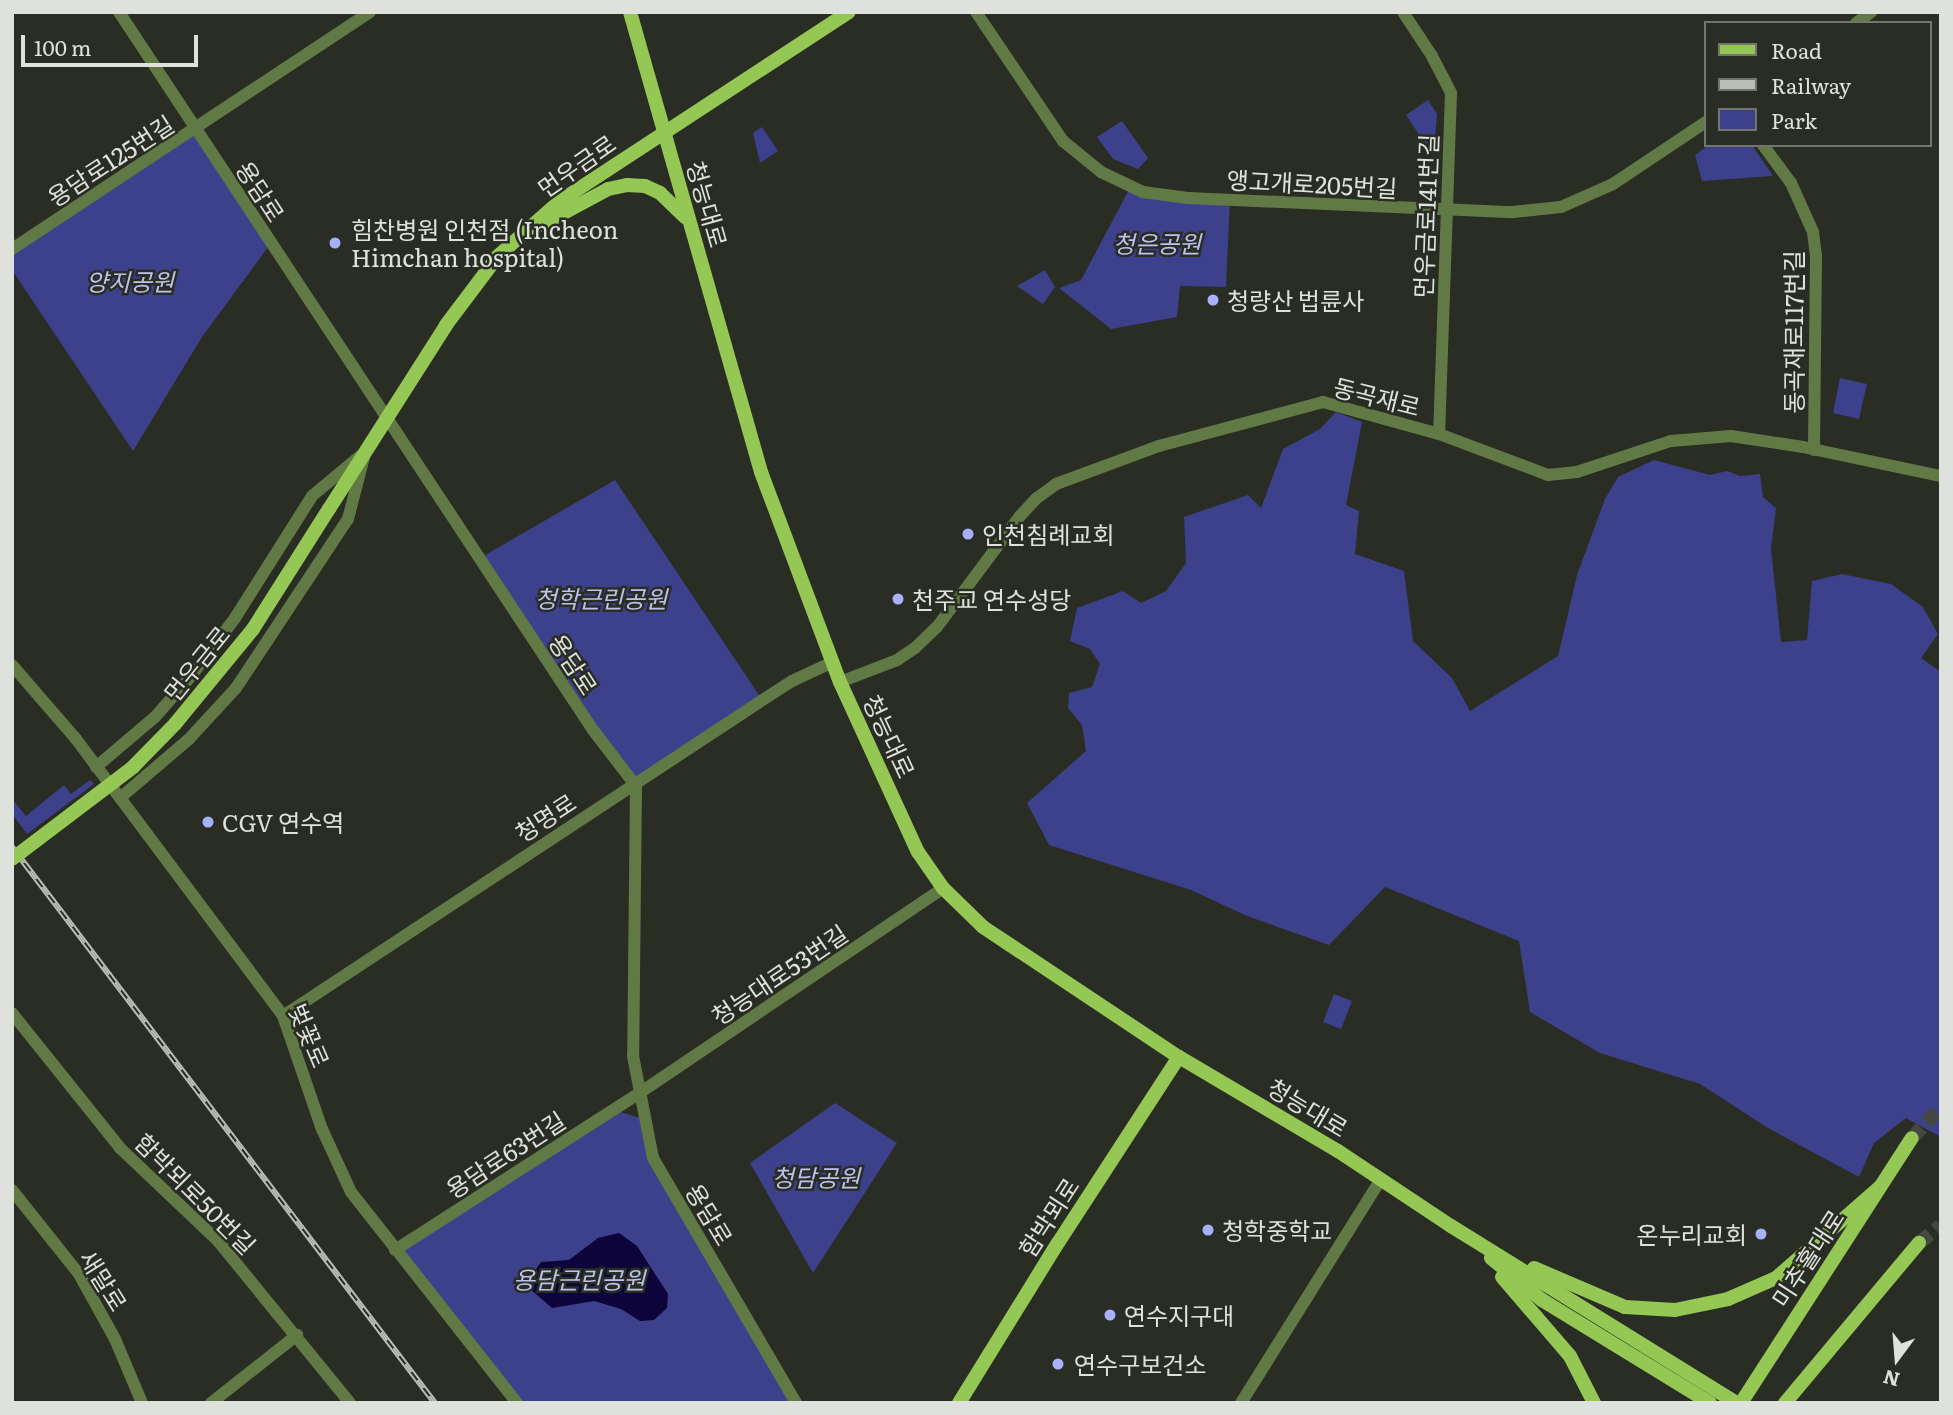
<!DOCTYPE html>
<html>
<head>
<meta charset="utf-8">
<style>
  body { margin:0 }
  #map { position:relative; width:1953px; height:1415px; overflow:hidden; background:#292d24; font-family:Literata,"Noto Sans KR",serif }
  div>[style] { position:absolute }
  .green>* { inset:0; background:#3d408a }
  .water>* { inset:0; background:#0d043c }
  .major-tunnel>* { height:14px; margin-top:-7px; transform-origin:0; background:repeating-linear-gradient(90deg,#444840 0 14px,transparent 0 21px) }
  .minor>* { height:12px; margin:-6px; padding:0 6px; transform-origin:6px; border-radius:6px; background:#617a45 }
  .major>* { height:14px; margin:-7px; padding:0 7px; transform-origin:7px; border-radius:7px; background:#94c754 }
  .rail>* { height:6px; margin-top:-3px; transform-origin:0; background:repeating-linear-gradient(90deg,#292d24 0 10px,#bbbeb7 0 20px); box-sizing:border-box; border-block:2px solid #bbbeb7 }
  .major-bridge>* { height:14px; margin:-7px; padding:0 7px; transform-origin:7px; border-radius:7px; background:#94c754 }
  .dots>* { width:19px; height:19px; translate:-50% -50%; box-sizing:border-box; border:4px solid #292d24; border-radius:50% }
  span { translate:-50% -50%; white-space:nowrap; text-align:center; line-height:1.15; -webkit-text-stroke:5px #292d24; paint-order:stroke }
  .street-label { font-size:24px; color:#dfe2dc }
  .poi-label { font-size:24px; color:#dfe2dc }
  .left { translate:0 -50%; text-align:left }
  .right { translate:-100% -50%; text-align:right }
  .park-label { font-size:24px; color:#bbc2ee; font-style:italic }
  .frame { position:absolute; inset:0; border:14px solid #dfe2dc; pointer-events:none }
  .legend { position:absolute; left:1704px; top:21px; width:228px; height:126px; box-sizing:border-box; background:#292d24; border:2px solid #72756e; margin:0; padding:9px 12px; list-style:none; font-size:21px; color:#dfe2dc }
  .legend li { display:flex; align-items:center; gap:14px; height:35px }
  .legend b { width:35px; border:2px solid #72756e }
  .north { position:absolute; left:1862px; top:1324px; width:70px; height:70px; -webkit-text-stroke:5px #292d24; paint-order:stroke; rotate:196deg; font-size:19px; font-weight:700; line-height:28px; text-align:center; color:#dfe2dc }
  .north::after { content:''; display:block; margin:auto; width:24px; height:32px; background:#dfe2dc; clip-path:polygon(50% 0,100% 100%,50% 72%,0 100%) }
  .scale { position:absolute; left:21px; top:35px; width:177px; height:32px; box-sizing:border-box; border:4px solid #dfe2dc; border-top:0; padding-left:9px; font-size:21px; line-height:24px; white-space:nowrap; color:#dfe2dc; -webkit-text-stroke:5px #292d24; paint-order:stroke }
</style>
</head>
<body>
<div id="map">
  <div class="green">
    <i style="clip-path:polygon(1428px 100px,1437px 114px,1435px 139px,1426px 145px,1406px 115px)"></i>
    <i style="clip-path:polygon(1122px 121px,1148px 158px,1138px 169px,1113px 159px,1097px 137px)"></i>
    <i style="clip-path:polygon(762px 127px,778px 151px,760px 163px,753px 133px)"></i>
    <i style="clip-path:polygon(195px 129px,271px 243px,202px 337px,133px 451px,12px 270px,12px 249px)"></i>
    <i style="clip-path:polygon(1709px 145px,1752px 145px,1773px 176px,1702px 181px,1695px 155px)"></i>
    <i style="clip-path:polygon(1131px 186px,1230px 200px,1226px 287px,1180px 286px,1177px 317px,1111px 329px,1059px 288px,1081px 280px)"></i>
    <i style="clip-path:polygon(1045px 270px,1055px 287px,1043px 304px,1017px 286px)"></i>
    <i style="clip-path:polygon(1840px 378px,1867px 384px,1859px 419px,1833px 413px)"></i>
    <i style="clip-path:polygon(1336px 412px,1362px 422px,1346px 505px,1359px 511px,1355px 554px,1404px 571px,1413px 641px,1452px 678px,1470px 711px,1558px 656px,1577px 575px,1605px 499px,1618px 477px,1654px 460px,1710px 475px,1727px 471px,1740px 476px,1760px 474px,1763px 497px,1776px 508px,1771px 549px,1781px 642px,1807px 640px,1812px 581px,1842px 574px,1891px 584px,1923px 607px,1938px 634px,1921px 658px,1941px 672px,1941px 1137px,1906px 1118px,1874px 1143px,1859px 1177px,1768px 1128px,1700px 1084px,1600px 1053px,1530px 1012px,1519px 941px,1385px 887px,1329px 945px,1247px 916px,1191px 890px,1049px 845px,1027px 803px,1086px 751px,1082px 725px,1068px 708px,1069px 693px,1092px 687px,1100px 664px,1090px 649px,1070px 641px,1077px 608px,1123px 591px,1141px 603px,1166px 591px,1186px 563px,1184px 517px,1248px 495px,1261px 508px,1283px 449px,1320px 429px)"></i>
    <i style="clip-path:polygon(615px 480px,763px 701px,636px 786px,480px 558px)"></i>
    <i style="clip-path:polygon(90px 780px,94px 784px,27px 834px,12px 814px,12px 799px,26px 816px,64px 785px,71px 794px)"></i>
    <i style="clip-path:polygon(1334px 994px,1352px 1001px,1341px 1029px,1323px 1022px)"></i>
    <i style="clip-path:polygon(835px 1103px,897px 1143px,813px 1273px,750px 1163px)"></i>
    <i style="clip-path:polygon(613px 1110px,644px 1119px,652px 1153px,796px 1403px,517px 1403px,395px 1250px)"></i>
  </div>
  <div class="water">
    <i style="clip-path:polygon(619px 1233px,637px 1246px,668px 1294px,667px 1308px,654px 1320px,640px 1321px,621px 1309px,594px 1301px,552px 1308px,529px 1288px,534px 1272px,541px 1262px,569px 1260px,598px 1238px)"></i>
  </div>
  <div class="major-tunnel">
    <i style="left:1912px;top:1138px;width:42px;rotate:-46.9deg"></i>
    <i style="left:1919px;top:1243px;width:28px;rotate:-39deg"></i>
  </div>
  <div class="minor">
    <i style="left:119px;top:12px;width:860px;rotate:56.57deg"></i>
    <i style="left:593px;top:730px;width:71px;rotate:52.5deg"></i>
    <i style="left:636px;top:786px;width:270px;rotate:90.6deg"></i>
    <i style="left:633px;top:1056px;width:104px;rotate:78.9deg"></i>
    <i style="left:653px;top:1158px;width:284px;rotate:59.7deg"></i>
    <i style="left:976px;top:12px;width:156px;rotate:56deg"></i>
    <i style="left:1063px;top:141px;width:49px;rotate:39.2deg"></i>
    <i style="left:1101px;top:172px;width:47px;rotate:25.5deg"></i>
    <i style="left:1143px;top:192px;width:45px;rotate:7.6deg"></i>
    <i style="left:1188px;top:198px;width:325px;rotate:2.5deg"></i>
    <i style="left:1513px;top:212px;width:48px;rotate:-5.9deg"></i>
    <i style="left:1561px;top:207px;width:57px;rotate:-23.9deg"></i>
    <i style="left:1613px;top:184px;width:112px;rotate:-33.7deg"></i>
    <i style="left:1403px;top:12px;width:53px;rotate:56.6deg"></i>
    <i style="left:1432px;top:56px;width:42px;rotate:62.8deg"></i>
    <i style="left:1451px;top:93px;width:341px;rotate:92deg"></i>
    <i style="left:1856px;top:23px;width:19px;rotate:-36deg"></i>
    <i style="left:1763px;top:145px;width:47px;rotate:53.6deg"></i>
    <i style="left:1791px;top:183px;width:54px;rotate:65.8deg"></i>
    <i style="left:1813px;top:232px;width:23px;rotate:83deg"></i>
    <i style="left:1816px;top:255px;width:195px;rotate:90.6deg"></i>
    <i style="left:12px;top:249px;width:429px;rotate:-33.5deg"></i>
    <i style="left:12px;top:665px;width:98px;rotate:49.1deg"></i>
    <i style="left:76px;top:739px;width:346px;rotate:53.2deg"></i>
    <i style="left:283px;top:1016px;width:120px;rotate:71deg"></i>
    <i style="left:322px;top:1129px;width:69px;rotate:65.3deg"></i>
    <i style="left:351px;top:1192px;width:268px;rotate:51.8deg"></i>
    <i style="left:840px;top:682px;width:61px;rotate:-21.1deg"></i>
    <i style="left:897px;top:660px;width:22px;rotate:-34deg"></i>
    <i style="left:915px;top:648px;width:30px;rotate:-44deg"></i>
    <i style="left:937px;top:627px;width:139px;rotate:-53.2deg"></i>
    <i style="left:1020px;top:516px;width:25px;rotate:-47deg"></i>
    <i style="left:1037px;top:498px;width:24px;rotate:-36deg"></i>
    <i style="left:1056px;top:484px;width:110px;rotate:-20.3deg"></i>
    <i style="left:1159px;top:446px;width:170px;rotate:-15deg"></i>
    <i style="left:1323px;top:402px;width:120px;rotate:15.4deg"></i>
    <i style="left:1439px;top:434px;width:116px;rotate:20.6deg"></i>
    <i style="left:1548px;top:475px;width:29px;rotate:-6deg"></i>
    <i style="left:1577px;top:472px;width:99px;rotate:-18.3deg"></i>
    <i style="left:1671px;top:441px;width:60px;rotate:-4.8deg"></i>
    <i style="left:1731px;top:436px;width:73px;rotate:8.7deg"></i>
    <i style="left:1803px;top:447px;width:141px;rotate:11.9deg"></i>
    <i style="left:96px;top:767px;width:77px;rotate:-40.3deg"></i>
    <i style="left:155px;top:717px;width:55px;rotate:-48.7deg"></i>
    <i style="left:191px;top:676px;width:73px;rotate:-52.8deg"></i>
    <i style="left:235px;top:618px;width:144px;rotate:-57.7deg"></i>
    <i style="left:312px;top:496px;width:62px;rotate:-39.8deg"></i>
    <i style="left:120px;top:798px;width:91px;rotate:-40.5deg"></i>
    <i style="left:189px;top:739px;width:69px;rotate:-47.3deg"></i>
    <i style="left:236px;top:688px;width:203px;rotate:-56.5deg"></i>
    <i style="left:348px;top:519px;width:64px;rotate:-75.5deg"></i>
    <i style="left:12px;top:1013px;width:173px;rotate:51.3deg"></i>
    <i style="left:120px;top:1148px;width:135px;rotate:43.5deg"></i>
    <i style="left:218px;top:1241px;width:209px;rotate:50.8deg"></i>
    <i style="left:283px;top:1016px;width:569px;rotate:-33.38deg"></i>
    <i style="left:758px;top:703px;width:40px;rotate:-32.9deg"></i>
    <i style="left:792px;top:681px;width:45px;rotate:-24.9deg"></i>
    <i style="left:12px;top:1190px;width:107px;rotate:51.4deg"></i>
    <i style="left:79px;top:1274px;width:74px;rotate:61deg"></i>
    <i style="left:115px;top:1339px;width:69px;rotate:67.1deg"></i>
    <i style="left:395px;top:1250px;width:289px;rotate:-32.7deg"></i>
    <i style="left:638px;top:1094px;width:368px;rotate:-34deg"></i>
    <i style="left:211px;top:1403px;width:110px;rotate:-38.3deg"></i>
    <i style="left:1241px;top:1403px;width:264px;rotate:-58deg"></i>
  </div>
  <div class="major">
    <i style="left:630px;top:12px;width:478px;rotate:74.1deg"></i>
    <i style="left:761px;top:472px;width:224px;rotate:69.4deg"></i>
    <i style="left:840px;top:682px;width:187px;rotate:65.4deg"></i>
    <i style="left:918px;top:852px;width:44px;rotate:55.2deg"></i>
    <i style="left:943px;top:888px;width:56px;rotate:44.3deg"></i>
    <i style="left:983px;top:927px;width:235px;rotate:33.6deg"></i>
    <i style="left:1179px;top:1057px;width:185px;rotate:30.6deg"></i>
    <i style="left:1338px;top:1151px;width:136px;rotate:33.6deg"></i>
    <i style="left:1451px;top:1226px;width:336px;rotate:31.8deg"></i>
    <i style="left:541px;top:225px;width:76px;rotate:-28.2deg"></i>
    <i style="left:608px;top:189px;width:19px;rotate:-12deg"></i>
    <i style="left:627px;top:185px;width:18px;rotate:3deg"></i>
    <i style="left:645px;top:186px;width:17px;rotate:25deg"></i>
    <i style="left:660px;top:193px;width:35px;rotate:44deg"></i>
    <i style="left:329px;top:509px;width:218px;rotate:-57.5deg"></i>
    <i style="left:446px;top:325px;width:86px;rotate:-53deg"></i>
    <i style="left:498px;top:256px;width:83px;rotate:-41.6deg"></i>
    <i style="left:560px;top:201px;width:345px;rotate:-33.2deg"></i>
    <i style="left:1491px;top:1258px;width:66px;rotate:39.5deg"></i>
    <i style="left:1542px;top:1300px;width:197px;rotate:31.5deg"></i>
    <i style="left:1534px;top:1268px;width:99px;rotate:23.2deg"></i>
    <i style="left:1625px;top:1307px;width:50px;rotate:3.4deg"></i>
    <i style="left:1675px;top:1310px;width:54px;rotate:-11.7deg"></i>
    <i style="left:1728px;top:1299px;width:52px;rotate:-23.6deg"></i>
    <i style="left:1776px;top:1278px;width:138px;rotate:-41.2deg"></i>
    <i style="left:1502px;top:1277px;width:104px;rotate:49.3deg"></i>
    <i style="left:1570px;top:1356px;width:53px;rotate:62.9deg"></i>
    <i style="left:959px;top:1403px;width:188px;rotate:-58.3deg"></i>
    <i style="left:1058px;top:1243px;width:222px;rotate:-57deg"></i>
    <i style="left:1741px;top:1403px;width:315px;rotate:-57.2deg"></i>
    <i style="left:1785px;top:1403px;width:209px;rotate:-50.1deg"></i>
  </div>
  <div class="rail">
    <i style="left:12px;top:847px;width:699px;rotate:52.74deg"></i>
  </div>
  <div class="major-bridge">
    <i style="left:12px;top:859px;width:152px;rotate:-37.2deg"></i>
    <i style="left:133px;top:767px;width:60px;rotate:-45.7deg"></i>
    <i style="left:175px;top:724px;width:123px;rotate:-50.6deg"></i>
    <i style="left:253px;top:629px;width:142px;rotate:-57.7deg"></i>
  </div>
  <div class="dots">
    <i style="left:335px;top:243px;background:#a7b1fc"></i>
    <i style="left:1213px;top:300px;background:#a7b1fc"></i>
    <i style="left:968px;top:534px;background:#a7b1fc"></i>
    <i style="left:898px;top:599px;background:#a7b1fc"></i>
    <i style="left:208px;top:822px;background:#a7b1fc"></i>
    <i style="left:1208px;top:1230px;background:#a7b1fc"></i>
    <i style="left:1761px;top:1234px;background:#a7b1fc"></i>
    <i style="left:1110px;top:1315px;background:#a7b1fc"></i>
    <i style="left:1058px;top:1364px;background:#a7b1fc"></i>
  </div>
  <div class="street-label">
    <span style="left:110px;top:160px;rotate:-33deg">용담로125번길</span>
    <span style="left:576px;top:165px;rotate:-35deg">먼우금로</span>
    <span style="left:1312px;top:183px;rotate:3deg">앵고개로205번길</span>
    <span style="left:261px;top:191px;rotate:57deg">용담로</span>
    <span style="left:708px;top:204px;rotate:74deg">청능대로</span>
    <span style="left:1425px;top:216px;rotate:-88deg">먼우금로141번길</span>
    <span style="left:1793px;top:332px;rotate:-90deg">동곡재로117번길</span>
    <span style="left:1377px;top:396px;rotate:14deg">동곡재로</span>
    <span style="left:196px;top:663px;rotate:-51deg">먼우금로</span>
    <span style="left:574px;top:664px;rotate:57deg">용담로</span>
    <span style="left:890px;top:736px;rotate:65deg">청능대로</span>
    <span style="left:545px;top:817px;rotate:-33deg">청명로</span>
    <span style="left:779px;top:974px;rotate:-34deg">청능대로53번길</span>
    <span style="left:310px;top:1035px;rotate:67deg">벚꽃로</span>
    <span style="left:1308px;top:1107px;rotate:31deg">청능대로</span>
    <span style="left:505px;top:1154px;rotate:-33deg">용담로63번길</span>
    <span style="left:196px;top:1193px;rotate:45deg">함박뫼로50번길</span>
    <span style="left:710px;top:1214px;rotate:59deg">용담로</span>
    <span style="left:1048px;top:1217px;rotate:-57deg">함박뫼로</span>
    <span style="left:1807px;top:1258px;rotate:-57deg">미추홀대로</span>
    <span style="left:104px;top:1280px;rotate:58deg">새말로</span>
  </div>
  <div class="poi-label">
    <span class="left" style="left:351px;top:243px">힘찬병원 인천점 (Incheon<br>Himchan hospital)</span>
    <span class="left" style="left:1227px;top:300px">청량산 법륜사</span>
    <span class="left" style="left:982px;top:534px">인천침례교회</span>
    <span class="left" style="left:912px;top:599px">천주교 연수성당</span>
    <span class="left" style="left:222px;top:822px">CGV 연수역</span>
    <span class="left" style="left:1222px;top:1230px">청학중학교</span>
    <span class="right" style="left:1747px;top:1234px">온누리교회</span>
    <span class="left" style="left:1124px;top:1315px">연수지구대</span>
    <span class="left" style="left:1074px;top:1364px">연수구보건소</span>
  </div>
  <div class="park-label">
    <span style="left:1157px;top:243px">청은공원</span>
    <span style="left:130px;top:281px">양지공원</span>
    <span style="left:601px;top:598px">청학근린공원</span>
    <span style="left:816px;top:1177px">청담공원</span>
    <span style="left:579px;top:1279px">용담근린공원</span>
  </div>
  <div class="frame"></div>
  <ul class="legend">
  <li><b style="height:9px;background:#94c754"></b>Road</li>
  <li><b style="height:9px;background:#bbbeb7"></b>Railway</li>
  <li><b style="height:19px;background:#3d408a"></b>Park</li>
  </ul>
  <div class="north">N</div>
  <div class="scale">100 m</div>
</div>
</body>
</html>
